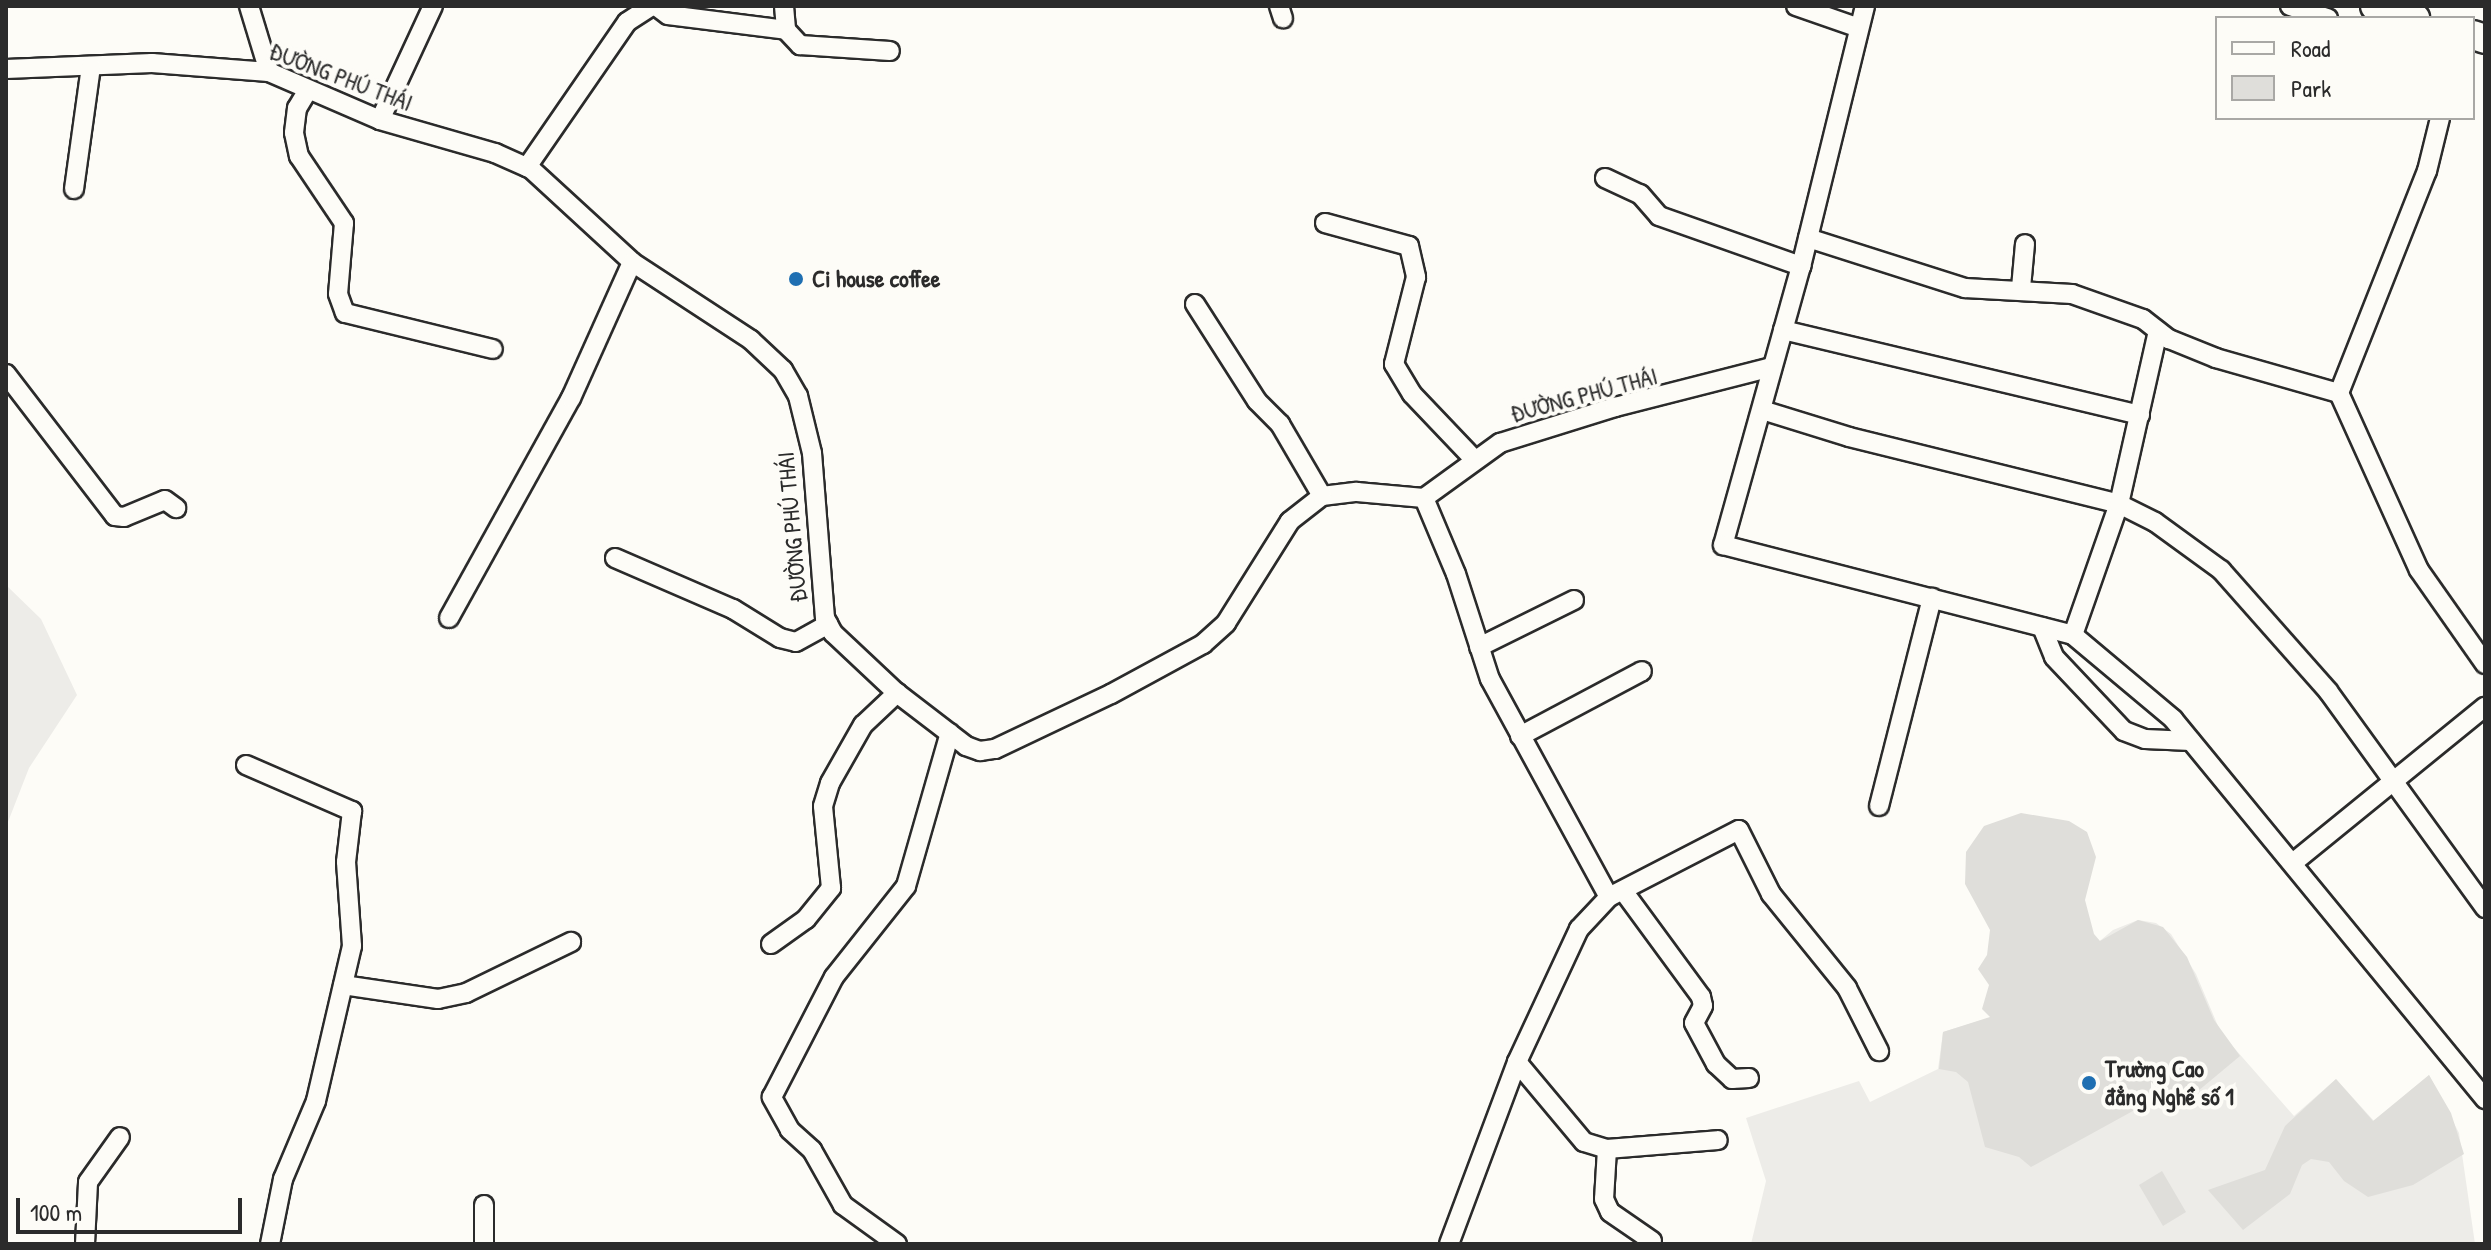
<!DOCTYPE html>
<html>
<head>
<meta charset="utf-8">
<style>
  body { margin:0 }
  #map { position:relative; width:2491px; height:1250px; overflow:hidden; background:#fdfcf7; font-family:"Patrick Hand",sans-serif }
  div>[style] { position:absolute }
  .built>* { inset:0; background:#edece8 }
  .green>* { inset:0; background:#dfdeda }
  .roads { filter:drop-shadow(2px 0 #2b2b2b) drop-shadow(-2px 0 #2b2b2b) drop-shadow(0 2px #2b2b2b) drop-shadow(0 -2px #2b2b2b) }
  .minor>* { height:18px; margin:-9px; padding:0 9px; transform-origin:9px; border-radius:9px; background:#fdfcf7 }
  .highway>* { height:28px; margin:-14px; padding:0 14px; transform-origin:14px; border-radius:14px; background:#fdfcf7 }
  .dots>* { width:22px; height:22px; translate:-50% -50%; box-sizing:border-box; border:4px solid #fdfcf7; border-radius:50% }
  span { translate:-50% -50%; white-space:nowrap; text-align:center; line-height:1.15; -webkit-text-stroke:8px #fdfcf7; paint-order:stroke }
  .street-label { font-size:24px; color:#2b2b2b }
  .poi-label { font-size:24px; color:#2b2b2b; font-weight:700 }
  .left { translate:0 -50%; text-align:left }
  .frame { position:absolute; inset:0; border:8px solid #2b2b2b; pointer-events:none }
  .legend { position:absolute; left:2215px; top:16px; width:260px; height:104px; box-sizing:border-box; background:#fdfcf7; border:2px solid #a9a8a5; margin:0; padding:10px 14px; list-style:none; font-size:24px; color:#2b2b2b }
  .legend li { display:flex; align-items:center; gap:16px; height:40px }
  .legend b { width:40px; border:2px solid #a9a8a5 }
  .scale { position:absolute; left:16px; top:1198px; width:226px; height:36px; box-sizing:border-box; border:4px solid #2b2b2b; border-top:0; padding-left:10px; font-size:24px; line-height:28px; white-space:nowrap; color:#2b2b2b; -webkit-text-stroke:6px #fdfcf7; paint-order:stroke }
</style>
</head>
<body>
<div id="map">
  <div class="built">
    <i style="clip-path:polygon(6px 585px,41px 619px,77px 695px,29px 768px,6px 827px)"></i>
    <i style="clip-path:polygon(2138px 920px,2156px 923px,2171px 934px,2196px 974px,2221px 1033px,2294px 1116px,2336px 1079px,2374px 1121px,2429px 1075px,2459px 1133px,2475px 1244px,1751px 1244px,1766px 1181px,1746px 1118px,1859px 1081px,1870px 1102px,1938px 1069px,1943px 1032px,1992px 1017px,2037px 993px,2113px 930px)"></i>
  </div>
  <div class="green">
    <i style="clip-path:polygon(2021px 813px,2069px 821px,2087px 832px,2096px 857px,2085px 900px,2094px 934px,2100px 941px,2138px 920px,2163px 927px,2187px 957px,2214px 1020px,2240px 1056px,2180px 1106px,2171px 1090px,2031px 1167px,2019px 1157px,1985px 1147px,1968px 1082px,1956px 1072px,1939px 1069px,1943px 1032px,1990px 1017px,1982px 1009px,1989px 985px,1978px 969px,1987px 955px,1990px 930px,1965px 884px,1966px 852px,1984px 826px)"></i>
    <i style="clip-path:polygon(2429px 1075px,2451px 1113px,2464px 1154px,2413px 1185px,2368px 1197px,2344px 1181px,2329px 1162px,2311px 1159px,2302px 1165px,2290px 1194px,2243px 1230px,2208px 1190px,2265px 1170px,2285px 1126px,2336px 1079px,2373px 1121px)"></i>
    <i style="clip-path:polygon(2162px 1171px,2186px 1212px,2163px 1226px,2139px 1185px)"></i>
  </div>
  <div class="roads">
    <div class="minor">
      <i style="left:249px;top:6px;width:69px;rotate:73.1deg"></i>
      <i style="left:656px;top:6px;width:15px;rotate:37deg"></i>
      <i style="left:668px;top:15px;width:119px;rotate:7.2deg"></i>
      <i style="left:784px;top:6px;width:24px;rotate:85deg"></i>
      <i style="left:786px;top:30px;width:21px;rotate:47deg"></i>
      <i style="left:800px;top:45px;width:90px;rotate:3.8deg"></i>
      <i style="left:1279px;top:6px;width:13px;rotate:72deg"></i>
      <i style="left:1796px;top:6px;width:67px;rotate:19.2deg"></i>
      <i style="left:1865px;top:6px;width:268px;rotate:103.8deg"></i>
      <i style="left:1801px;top:266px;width:290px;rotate:105.6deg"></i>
      <i style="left:1723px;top:545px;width:361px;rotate:14.4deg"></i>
      <i style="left:2073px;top:635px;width:131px;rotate:40deg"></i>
      <i style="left:2173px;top:719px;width:492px;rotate:50.6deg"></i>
      <i style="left:2290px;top:6px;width:40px;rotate:18deg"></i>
      <i style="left:6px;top:69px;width:146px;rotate:-2.4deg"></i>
      <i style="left:152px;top:63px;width:117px;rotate:4.4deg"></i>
      <i style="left:269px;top:72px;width:121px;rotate:23.4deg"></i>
      <i style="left:380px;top:120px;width:120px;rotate:16deg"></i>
      <i style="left:495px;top:153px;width:39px;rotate:24deg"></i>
      <i style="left:531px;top:169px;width:137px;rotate:42.6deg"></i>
      <i style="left:632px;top:262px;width:142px;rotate:33.2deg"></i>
      <i style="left:751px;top:340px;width:44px;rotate:43.2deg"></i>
      <i style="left:783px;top:370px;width:30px;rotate:60deg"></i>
      <i style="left:798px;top:396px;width:59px;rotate:76.2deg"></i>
      <i style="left:812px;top:453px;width:166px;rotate:85.5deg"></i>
      <i style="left:825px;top:618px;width:17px;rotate:62deg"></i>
      <i style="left:833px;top:633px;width:88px;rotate:43.2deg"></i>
      <i style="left:897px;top:693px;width:87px;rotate:37.5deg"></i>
      <i style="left:966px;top:746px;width:15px;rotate:20deg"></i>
      <i style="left:980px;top:751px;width:15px;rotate:-8deg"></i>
      <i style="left:995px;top:749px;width:128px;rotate:-25.4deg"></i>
      <i style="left:1111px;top:694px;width:105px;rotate:-28.5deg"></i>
      <i style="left:1203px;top:644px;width:31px;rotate:-42deg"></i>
      <i style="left:1226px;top:623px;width:120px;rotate:-57.9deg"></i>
      <i style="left:1290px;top:521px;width:41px;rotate:-38deg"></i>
      <i style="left:1322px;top:496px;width:35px;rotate:-7deg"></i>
      <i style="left:1357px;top:492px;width:67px;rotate:5.1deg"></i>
      <i style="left:1424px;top:498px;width:94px;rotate:-35.9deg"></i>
      <i style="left:1500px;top:443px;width:121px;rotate:-17.4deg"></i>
      <i style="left:1615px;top:407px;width:162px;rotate:-14.3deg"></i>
      <i style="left:308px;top:90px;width:21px;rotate:121deg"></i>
      <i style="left:297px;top:108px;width:25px;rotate:97deg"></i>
      <i style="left:294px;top:133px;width:24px;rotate:78deg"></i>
      <i style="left:299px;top:156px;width:81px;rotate:56.1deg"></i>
      <i style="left:344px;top:223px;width:71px;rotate:94.8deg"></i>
      <i style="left:338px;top:294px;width:20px;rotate:70deg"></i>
      <i style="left:345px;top:313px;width:152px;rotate:13.7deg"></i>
      <i style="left:380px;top:120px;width:126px;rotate:-65.1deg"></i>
      <i style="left:527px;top:167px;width:176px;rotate:-55.4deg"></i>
      <i style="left:627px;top:22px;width:30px;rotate:-33deg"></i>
      <i style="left:1605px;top:178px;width:38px;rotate:25deg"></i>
      <i style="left:1640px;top:194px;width:29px;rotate:49deg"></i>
      <i style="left:1659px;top:216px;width:151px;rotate:19.4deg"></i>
      <i style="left:74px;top:189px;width:124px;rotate:-82.1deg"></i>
      <i style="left:1325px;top:223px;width:87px;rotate:15.3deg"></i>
      <i style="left:1409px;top:246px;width:32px;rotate:77deg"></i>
      <i style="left:1416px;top:277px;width:90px;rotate:104.2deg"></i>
      <i style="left:1394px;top:364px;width:35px;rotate:59deg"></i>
      <i style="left:1412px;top:394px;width:88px;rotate:46.4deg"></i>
      <i style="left:1808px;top:238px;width:165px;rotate:17.7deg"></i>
      <i style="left:1965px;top:288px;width:107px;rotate:3.2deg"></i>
      <i style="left:2072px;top:294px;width:75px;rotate:19.4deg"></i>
      <i style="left:2143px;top:319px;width:33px;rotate:38deg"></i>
      <i style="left:2169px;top:339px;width:51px;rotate:22deg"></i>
      <i style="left:2216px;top:358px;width:128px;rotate:15.9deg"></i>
      <i style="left:2339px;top:393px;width:194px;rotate:65.7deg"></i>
      <i style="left:2419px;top:570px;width:115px;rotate:54.9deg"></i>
      <i style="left:2021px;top:288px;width:44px;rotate:-84.8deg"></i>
      <i style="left:1195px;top:304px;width:115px;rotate:57.4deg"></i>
      <i style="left:1257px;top:401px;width:33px;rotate:45deg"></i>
      <i style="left:1280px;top:424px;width:83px;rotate:59.7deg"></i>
      <i style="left:1783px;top:330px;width:367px;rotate:13.4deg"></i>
      <i style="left:6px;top:374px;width:179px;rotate:52.5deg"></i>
      <i style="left:115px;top:516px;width:9px;rotate:6deg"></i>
      <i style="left:124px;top:517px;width:44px;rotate:-22.5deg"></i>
      <i style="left:165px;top:500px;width:14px;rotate:36deg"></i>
      <i style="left:2339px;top:393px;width:239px;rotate:-68.4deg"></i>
      <i style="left:2427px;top:171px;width:55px;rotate:-76.2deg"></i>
      <i style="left:1762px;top:410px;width:91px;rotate:17.2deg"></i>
      <i style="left:1849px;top:437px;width:278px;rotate:13.9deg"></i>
      <i style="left:2119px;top:504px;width:40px;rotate:26.6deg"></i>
      <i style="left:2155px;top:522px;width:82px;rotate:36deg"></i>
      <i style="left:2221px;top:570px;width:162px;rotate:48.5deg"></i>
      <i style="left:2328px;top:691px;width:268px;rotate:54.1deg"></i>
      <i style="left:1424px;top:498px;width:82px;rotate:67.2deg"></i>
      <i style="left:1456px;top:574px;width:110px;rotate:72.1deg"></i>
      <i style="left:1490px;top:679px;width:248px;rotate:61.4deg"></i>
      <i style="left:615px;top:558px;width:129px;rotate:23.4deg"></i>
      <i style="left:733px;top:609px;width:55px;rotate:31.7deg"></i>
      <i style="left:780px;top:638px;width:16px;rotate:14deg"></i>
      <i style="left:796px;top:642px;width:37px;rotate:-29deg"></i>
      <i style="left:449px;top:618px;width:252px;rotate:-61deg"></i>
      <i style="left:571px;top:398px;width:149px;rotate:-65.8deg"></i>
      <i style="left:2042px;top:627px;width:32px;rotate:68deg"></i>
      <i style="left:2054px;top:657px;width:102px;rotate:46.6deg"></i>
      <i style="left:2124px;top:731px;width:22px;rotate:21deg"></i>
      <i style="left:2145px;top:739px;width:46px;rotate:2.5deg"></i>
      <i style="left:2073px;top:635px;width:139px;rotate:-70.7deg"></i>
      <i style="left:2119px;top:504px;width:177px;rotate:-77.3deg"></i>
      <i style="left:1479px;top:647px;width:106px;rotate:-26.3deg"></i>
      <i style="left:1520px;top:736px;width:138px;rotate:-28deg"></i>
      <i style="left:246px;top:765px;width:116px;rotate:23.5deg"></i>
      <i style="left:352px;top:811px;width:51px;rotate:96.7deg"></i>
      <i style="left:346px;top:862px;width:84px;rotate:85.9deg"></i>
      <i style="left:352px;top:946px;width:159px;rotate:103.1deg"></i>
      <i style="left:316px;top:1101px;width:85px;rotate:112.9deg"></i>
      <i style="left:283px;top:1179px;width:66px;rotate:101.3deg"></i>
      <i style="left:1879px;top:806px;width:215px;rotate:-75.7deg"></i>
      <i style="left:2294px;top:862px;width:246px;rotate:-39.1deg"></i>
      <i style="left:1624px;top:892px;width:130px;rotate:53.7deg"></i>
      <i style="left:1701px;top:997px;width:9px;rotate:77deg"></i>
      <i style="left:1703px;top:1006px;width:19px;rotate:118deg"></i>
      <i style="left:1694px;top:1023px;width:47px;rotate:61.8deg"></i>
      <i style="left:1716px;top:1064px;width:22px;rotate:43deg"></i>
      <i style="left:1732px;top:1079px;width:17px;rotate:-3deg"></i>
      <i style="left:771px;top:944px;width:43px;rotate:-35.5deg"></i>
      <i style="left:806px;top:919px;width:40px;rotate:-51deg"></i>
      <i style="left:831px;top:888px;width:82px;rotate:-95.6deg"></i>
      <i style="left:823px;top:806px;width:24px;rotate:-73deg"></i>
      <i style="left:830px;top:783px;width:67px;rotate:-60.4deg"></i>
      <i style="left:863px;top:725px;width:47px;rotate:-43.3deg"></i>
      <i style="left:343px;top:985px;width:96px;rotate:8.4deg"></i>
      <i style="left:438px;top:999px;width:29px;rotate:-12deg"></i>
      <i style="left:466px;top:993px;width:117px;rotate:-25.9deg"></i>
      <i style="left:1517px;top:1062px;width:104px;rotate:50.1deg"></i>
      <i style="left:1584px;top:1142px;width:24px;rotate:17deg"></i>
      <i style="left:1607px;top:1149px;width:111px;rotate:-4.6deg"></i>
      <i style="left:1607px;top:1149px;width:50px;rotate:93.4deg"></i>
      <i style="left:1604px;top:1199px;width:14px;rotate:65deg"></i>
      <i style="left:1610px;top:1212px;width:51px;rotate:34.6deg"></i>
      <i style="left:484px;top:1205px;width:39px;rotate:90deg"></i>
      <i style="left:85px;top:1244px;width:62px;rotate:-87.2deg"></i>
      <i style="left:88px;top:1182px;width:55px;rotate:-54.6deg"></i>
      <i style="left:897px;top:1244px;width:67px;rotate:-144.2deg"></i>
      <i style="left:843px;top:1205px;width:63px;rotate:-119.4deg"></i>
      <i style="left:812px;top:1150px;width:30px;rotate:-138deg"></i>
      <i style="left:790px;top:1130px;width:38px;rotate:-119deg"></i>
      <i style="left:772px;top:1097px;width:135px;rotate:-62.7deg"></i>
      <i style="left:834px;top:977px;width:116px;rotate:-51.6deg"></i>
      <i style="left:906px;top:886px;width:159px;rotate:-74deg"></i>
      <i style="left:1449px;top:1244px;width:194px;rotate:-69.5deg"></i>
      <i style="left:1517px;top:1062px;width:147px;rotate:-65deg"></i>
      <i style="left:1579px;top:929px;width:44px;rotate:-46.8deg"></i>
      <i style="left:1609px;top:897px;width:146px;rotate:-27.3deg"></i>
      <i style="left:1739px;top:830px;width:72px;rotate:63.4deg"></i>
      <i style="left:1771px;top:894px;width:121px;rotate:51deg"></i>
      <i style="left:1847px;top:988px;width:71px;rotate:63.1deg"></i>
    </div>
    <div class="highway">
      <i style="left:2375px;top:6px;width:42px;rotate:16.7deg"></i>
      <i style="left:2473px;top:35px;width:13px;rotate:18deg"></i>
    </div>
  </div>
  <div class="dots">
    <i style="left:796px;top:279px;background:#1f6fb2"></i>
    <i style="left:2089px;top:1083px;background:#1f6fb2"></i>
  </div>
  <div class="street-label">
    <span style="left:341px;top:77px;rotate:21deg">ĐƯỜNG PHÚ THÁI</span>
    <span style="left:1584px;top:395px;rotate:-15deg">ĐƯỜNG PHÚ THÁI</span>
    <span style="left:792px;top:527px;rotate:-95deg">ĐƯỜNG PHÚ THÁI</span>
  </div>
  <div class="poi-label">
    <span class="left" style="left:812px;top:279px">Ci house coffee</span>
    <span class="left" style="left:2105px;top:1083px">Trường Cao<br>đẳng Nghề số 1</span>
  </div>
  <div class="frame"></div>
  <ul class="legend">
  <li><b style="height:10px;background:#fdfcf7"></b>Road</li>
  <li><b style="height:22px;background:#dfdeda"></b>Park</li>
  </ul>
  <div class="scale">100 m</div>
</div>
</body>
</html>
